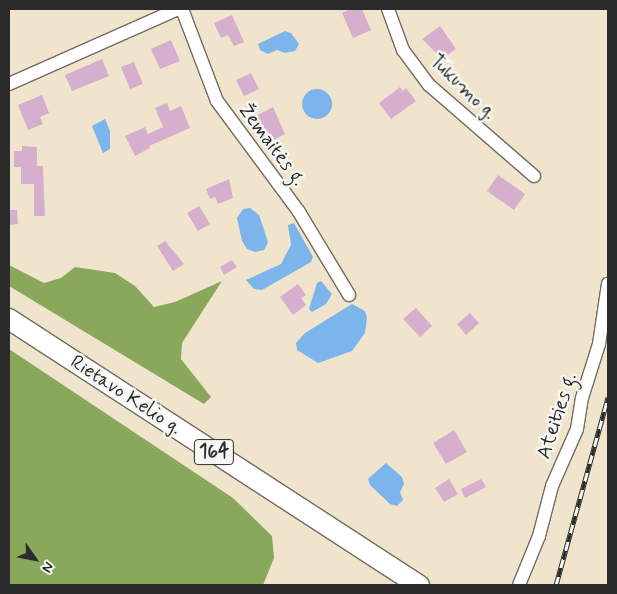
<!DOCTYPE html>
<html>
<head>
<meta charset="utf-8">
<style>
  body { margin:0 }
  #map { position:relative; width:617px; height:594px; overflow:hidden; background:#f0e5cc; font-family:Mynerve,sans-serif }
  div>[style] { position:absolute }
  .forest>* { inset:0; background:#8aa85b }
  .water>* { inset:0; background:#7bb5ec }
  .round { border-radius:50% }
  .building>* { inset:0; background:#d6afce }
  .roads { filter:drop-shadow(1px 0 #706c63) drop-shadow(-1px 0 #706c63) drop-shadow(0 1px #706c63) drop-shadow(0 -1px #706c63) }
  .minor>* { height:12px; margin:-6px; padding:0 6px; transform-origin:6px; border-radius:6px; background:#fff }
  .primary>* { height:20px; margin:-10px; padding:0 10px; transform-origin:10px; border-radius:10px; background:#fff }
  .rail>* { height:5px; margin-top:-2.5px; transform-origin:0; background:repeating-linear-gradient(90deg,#f6f6f2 0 9px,#2b2b2b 0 18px); box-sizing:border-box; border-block:1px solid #2b2b2b }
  span { translate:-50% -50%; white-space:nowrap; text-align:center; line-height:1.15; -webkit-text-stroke:5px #f6f6f2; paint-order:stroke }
  .shield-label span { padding:1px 4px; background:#f6f6f2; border:1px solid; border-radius:4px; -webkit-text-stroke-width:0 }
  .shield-label { font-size:19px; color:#2b2b2b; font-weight:700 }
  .street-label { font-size:20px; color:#2b2b2b }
  .frame { position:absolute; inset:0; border:10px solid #2b2b2b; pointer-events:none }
  .north { position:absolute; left:10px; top:534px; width:50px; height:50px; -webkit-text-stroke:4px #f6f6f2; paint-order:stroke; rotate:123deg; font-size:14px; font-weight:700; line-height:20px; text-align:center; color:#2b2b2b }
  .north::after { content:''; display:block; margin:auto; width:18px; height:22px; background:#2b2b2b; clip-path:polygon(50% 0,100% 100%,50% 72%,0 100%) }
</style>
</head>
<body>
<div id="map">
  <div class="forest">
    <i style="clip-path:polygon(9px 265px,44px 283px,61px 278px,75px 267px,115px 273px,135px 286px,154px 307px,175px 302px,222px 281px,182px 343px,181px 359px,211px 397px,204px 404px,9px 286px)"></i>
    <i style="clip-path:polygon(9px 349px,233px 498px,272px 536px,274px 558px,263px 585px,9px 585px)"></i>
  </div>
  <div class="water">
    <i style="clip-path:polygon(285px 31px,291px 33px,299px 44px,295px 51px,285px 53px,277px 50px,268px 54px,260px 50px,258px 44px)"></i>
    <i class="round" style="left:302px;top:89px;width:30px;height:30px"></i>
    <i style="clip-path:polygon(105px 119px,110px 131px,110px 149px,103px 153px,92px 126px)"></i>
    <i style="clip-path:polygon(250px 208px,259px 215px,268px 242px,264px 250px,255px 252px,247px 249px,242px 241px,237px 218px,243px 209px)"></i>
    <i style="clip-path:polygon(294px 223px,313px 257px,311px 262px,262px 290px,254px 289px,246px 280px,281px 264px,291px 245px,288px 225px)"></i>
    <i style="clip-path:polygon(321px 281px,332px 294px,326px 304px,312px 312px,309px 309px,317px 283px)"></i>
    <i style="clip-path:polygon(352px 304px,365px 311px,367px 318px,365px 333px,352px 351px,318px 363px,297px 350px,296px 343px,305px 333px)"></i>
    <i style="clip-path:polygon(386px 463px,402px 477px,404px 484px,400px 492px,403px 500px,397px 506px,390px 504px,370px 485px,368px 479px)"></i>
  </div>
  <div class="building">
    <i style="clip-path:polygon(351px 9px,362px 9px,371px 30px,353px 38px,342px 13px)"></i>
    <i style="clip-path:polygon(232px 15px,244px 42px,234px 46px,228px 35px,221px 38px,214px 23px)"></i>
    <i style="clip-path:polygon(440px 26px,456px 49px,442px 59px,422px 39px)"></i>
    <i style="clip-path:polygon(171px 40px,180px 61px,160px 69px,151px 49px)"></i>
    <i style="clip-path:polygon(102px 59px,109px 76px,72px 91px,65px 75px)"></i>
    <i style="clip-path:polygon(134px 62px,143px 84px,130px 89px,121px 67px)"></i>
    <i style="clip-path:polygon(251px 73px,259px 89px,244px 96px,236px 80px)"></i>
    <i style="clip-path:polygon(400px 87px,403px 91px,406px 88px,416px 101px,391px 119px,379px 103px)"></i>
    <i style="clip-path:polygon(42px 95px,49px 113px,40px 117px,43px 124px,28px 130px,18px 105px)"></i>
    <i style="clip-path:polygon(167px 103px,170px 111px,181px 106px,190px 128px,149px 146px,150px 148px,135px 156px,125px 136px,145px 127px,148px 134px,163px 127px,155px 108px)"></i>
    <i style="clip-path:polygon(273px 107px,285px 134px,270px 142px,254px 117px)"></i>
    <i style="clip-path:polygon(22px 146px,37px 147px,37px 166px,43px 166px,45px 216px,34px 216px,34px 184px,21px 184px,21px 167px,14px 167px,14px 151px,22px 151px)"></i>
    <i style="clip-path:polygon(498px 175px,525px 194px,514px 210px,487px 191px)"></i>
    <i style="clip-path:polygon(229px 179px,233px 198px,218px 204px,215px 197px,210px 199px,206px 189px)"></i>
    <i style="clip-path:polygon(199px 206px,210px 224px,198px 231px,187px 213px)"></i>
    <i style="clip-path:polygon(9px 210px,17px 210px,18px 224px,9px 225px)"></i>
    <i style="clip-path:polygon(165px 241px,184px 264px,173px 271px,157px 246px)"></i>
    <i style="clip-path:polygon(232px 260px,237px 267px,224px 275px,220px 267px)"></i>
    <i style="clip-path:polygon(298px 284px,306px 295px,301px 298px,306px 305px,293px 315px,280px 297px)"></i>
    <i style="clip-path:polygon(416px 308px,432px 326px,420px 337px,403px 319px)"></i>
    <i style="clip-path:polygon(470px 313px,479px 323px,466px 335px,457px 324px)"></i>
    <i style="clip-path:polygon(454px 430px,467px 452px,446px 464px,433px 443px)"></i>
    <i style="clip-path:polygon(449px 479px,458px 494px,444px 502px,435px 488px)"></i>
    <i style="clip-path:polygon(481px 479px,486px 487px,465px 498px,461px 489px)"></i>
  </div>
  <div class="roads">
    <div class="minor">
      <i style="left:182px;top:9px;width:98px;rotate:69.2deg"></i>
      <i style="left:217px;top:101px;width:138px;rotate:53.5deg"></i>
      <i style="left:299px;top:212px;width:97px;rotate:58.9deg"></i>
      <i style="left:388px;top:9px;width:44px;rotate:69.9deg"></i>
      <i style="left:403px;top:50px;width:44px;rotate:53.4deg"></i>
      <i style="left:429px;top:85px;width:139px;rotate:40.9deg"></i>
      <i style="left:9px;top:84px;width:185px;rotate:-23.9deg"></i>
      <i style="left:519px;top:585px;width:53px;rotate:-67.8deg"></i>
      <i style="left:539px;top:536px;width:52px;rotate:-75.4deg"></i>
      <i style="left:552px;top:486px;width:62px;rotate:-66.3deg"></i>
      <i style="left:577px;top:429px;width:31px;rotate:-81deg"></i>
      <i style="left:582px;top:398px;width:57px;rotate:-72.5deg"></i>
      <i style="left:599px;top:344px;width:61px;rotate:-81.5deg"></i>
    </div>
    <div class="primary">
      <i style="left:9px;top:319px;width:489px;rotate:33deg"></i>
    </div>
  </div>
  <div class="rail">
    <i style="left:556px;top:585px;width:195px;rotate:-74.5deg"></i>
  </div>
  <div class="shield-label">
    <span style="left:214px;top:452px">164</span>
  </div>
  <div class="street-label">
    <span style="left:463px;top:87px;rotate:44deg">Tukumo g.</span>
    <span style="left:272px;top:145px;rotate:53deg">Žemaitės g.</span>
    <span style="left:126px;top:395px;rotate:33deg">Rietavo Kelio g.</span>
    <span style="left:557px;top:416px;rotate:-72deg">Ateities g.</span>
  </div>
  <div class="frame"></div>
  <div class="north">N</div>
</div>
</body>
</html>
